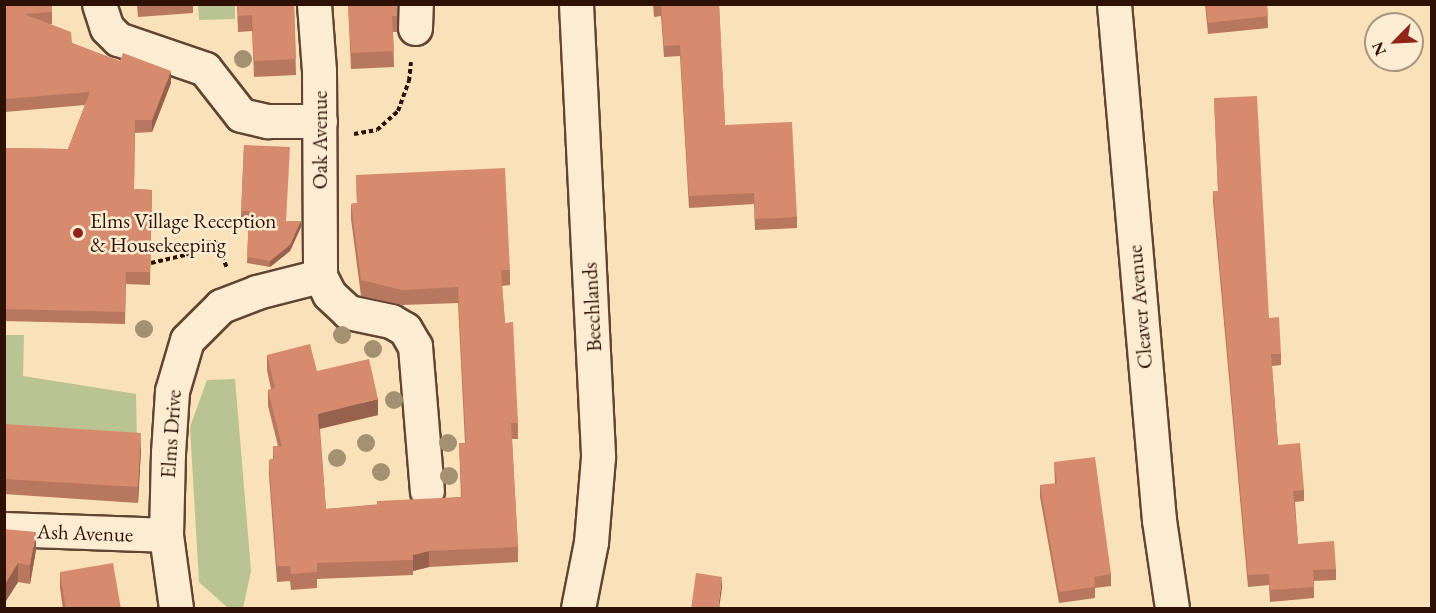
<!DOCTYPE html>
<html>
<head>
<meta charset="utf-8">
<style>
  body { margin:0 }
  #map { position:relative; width:1436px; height:613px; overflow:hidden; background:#f9e1b9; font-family:"EB Garamond",serif }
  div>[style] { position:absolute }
  .green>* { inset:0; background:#bac392 }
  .path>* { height:4px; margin-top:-2px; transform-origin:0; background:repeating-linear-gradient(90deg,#2e1105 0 4.5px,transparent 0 7.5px) }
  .roads { filter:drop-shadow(2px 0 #614532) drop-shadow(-2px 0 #614532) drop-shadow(0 2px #614532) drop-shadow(0 -2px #614532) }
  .minor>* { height:33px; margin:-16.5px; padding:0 16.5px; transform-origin:16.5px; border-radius:16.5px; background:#fbecd2 }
  .trees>* { width:18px; height:18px; margin:-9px; border-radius:50%; background:#a49171 }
  .wall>* { inset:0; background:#b8775f }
  .shaded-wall>* { inset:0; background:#96614d }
  .building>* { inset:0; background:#d68a6e }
  .dots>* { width:16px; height:16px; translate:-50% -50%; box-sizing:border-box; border:3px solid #fbecd2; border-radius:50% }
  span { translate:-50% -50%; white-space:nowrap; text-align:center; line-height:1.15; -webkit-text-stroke:5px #fbecd2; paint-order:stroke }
  .street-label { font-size:21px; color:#2e1105 }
  .poi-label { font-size:21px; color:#2e1105 }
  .left { translate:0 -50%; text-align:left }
  .frame { position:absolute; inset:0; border:6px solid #2e1105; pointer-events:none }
  .north { position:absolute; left:1364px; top:12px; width:60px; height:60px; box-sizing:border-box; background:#fbecd2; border:2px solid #a99480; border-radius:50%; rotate:246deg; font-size:16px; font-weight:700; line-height:24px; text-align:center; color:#2e1105 }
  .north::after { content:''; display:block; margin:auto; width:21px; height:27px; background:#8f2418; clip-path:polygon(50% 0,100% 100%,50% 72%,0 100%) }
</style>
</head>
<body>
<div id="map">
  <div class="green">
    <i style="clip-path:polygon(198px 5px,235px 5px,235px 19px,199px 20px)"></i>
    <i style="clip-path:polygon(4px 335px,24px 335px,23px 376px,136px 394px,137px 444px,5px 435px)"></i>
    <i style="clip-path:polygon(235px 379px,251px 571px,243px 608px,228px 608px,199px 582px,190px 427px,207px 380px)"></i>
  </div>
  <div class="path">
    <i style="left:354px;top:134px;width:23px;rotate:-10deg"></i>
    <i style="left:377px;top:130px;width:28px;rotate:-42deg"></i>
    <i style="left:398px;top:111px;width:32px;rotate:-70deg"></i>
    <i style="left:409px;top:81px;width:19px;rotate:-84deg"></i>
    <i style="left:151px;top:263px;width:36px;rotate:-13deg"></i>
    <i style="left:186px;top:255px;width:18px;rotate:-43deg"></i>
    <i style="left:199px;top:243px;width:17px;rotate:-3deg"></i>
    <i style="left:216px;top:242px;width:28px;rotate:67deg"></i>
  </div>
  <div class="roads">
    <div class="minor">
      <i style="left:99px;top:4px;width:25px;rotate:72deg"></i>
      <i style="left:107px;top:28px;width:16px;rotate:45deg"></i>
      <i style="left:118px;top:39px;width:92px;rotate:19deg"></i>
      <i style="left:205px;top:69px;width:58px;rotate:52deg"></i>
      <i style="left:241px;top:115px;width:28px;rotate:13deg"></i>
      <i style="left:268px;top:121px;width:52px"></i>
      <i style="left:314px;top:4px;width:67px;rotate:85.7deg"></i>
      <i style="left:319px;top:71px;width:205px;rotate:89.7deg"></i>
      <i style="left:320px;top:276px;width:20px;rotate:63deg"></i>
      <i style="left:329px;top:294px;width:26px;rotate:43deg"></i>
      <i style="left:348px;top:312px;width:44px;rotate:11.8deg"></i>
      <i style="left:391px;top:321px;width:16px;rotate:30deg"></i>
      <i style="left:405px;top:329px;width:20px;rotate:60deg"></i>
      <i style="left:415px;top:346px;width:145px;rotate:85.3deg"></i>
      <i style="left:576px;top:4px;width:454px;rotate:87.2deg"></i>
      <i style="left:598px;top:457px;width:85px;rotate:94.7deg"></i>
      <i style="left:591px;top:542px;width:67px;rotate:101.1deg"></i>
      <i style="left:1114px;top:4px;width:518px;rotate:85.02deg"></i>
      <i style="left:1159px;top:520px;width:89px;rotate:81.6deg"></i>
      <i style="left:415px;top:28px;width:24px;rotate:-88deg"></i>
      <i style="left:4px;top:529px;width:162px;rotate:2.1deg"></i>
      <i style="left:176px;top:608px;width:74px;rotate:-97.8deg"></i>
      <i style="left:166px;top:535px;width:82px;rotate:-88.6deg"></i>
      <i style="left:168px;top:453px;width:62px;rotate:-86.3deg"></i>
      <i style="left:172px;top:391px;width:53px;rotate:-73.6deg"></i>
      <i style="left:187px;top:340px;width:48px;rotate:-45deg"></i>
      <i style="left:221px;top:306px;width:39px;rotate:-21deg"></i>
      <i style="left:257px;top:292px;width:65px;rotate:-14.3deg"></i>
    </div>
  </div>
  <div class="trees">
    <i style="left:243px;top:59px"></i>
    <i style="left:144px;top:329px"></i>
    <i style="left:342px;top:335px"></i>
    <i style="left:373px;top:349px"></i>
    <i style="left:394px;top:400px"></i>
    <i style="left:366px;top:443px"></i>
    <i style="left:448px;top:443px"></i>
    <i style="left:337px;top:458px"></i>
    <i style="left:381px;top:472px"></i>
    <i style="left:449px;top:476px"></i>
  </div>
  <div class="wall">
    <i style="clip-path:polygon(4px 4px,52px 12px,52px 24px,50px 24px,72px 43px,171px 83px,152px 132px,135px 133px,134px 189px,152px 190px,150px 285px,126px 284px,125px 324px,4px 321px,4px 148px,68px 149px,85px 105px,5px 112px)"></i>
    <i style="clip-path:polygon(137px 4px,193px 4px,193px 13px,138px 17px)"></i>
    <i style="clip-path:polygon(237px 4px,294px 4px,296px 75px,254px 77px,252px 31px,238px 32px)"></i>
    <i style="clip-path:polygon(348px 4px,397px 4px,397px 32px,393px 32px,394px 67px,351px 69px)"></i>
    <i style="clip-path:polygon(653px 4px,719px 4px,725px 125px,797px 217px,797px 228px,755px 230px,754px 204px,689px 208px,680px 56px,664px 57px,661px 16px,654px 17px)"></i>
    <i style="clip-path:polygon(1205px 4px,1267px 4px,1268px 28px,1208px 34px)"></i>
    <i style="clip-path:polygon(1214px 98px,1269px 318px,1281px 354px,1281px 365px,1272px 366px,1278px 445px,1304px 490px,1304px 501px,1295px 502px,1298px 544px,1336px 569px,1336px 580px,1314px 581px,1314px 598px,1270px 602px,1269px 585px,1248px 587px,1213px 202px,1213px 191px,1218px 191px)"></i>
    <i style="clip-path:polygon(244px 145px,286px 221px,301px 227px,290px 251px,270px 267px,247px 263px,249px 217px,241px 217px)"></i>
    <i style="clip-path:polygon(356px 175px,510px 270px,510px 285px,502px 286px,505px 323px,518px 423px,518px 439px,512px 439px,518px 547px,518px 562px,429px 567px,413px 571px,413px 575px,317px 579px,317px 588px,291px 590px,290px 581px,277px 582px,269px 475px,269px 460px,273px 459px,273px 446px,278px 446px,268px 406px,268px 390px,271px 389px,267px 370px,267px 355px,317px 371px,378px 415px,320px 429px,326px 509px,461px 497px,459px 443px,465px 443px,458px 303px,402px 305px,361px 296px,351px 219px,351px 204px,357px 203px)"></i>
    <i style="clip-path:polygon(4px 424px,141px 449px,138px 503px,4px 494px)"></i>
    <i style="clip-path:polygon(1054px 462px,1111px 574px,1111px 586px,1095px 588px,1095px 598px,1059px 603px,1040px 497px,1040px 485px,1055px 484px)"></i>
    <i style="clip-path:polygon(4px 529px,36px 550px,30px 584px,18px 582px,4px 604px)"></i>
    <i style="clip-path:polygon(60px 572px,121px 609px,63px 609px,60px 588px)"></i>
  </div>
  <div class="shaded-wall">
    <i style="clip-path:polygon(171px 71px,171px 83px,152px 132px,152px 120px)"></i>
    <i style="clip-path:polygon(301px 221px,301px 227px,290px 251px,270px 267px,270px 261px)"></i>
    <i style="clip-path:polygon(378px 399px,378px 415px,318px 429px,318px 414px)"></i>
    <i style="clip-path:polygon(141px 433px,141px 449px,138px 503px,138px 487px)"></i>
    <i style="clip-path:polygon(36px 532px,36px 550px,30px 584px,30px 565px)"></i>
    <i style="clip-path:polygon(429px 551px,429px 567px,413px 571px,413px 555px)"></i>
    <i style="clip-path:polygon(18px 563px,18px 582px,4px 604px,4px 586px)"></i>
    <i style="clip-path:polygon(722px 577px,722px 588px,719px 609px,718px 609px)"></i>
  </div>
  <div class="building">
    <i style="clip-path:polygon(4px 4px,52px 4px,52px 12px,24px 14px,71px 32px,72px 43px,120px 61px,123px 53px,171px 71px,152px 120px,135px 120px,134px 189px,152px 190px,150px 272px,126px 272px,125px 312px,4px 309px,4px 148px,68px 149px,90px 92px,5px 99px)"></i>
    <i style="clip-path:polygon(238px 4px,294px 4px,296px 59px,254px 61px,252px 15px,238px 16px)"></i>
    <i style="clip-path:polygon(348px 4px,397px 4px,397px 16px,392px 16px,394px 51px,351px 53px)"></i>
    <i style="clip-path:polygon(654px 4px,719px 4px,725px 125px,792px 122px,797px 217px,755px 219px,754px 193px,689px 196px,680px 45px,664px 46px,661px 5px,654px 6px)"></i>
    <i style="clip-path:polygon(1206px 4px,1267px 4px,1268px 16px,1208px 23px)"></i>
    <i style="clip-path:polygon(1257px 96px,1269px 318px,1279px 317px,1281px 354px,1271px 354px,1278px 445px,1300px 443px,1304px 490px,1293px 491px,1298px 544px,1334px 541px,1336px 569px,1313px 570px,1314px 587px,1270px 590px,1269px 574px,1248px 575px,1213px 191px,1218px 191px,1214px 98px)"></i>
    <i style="clip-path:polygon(244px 145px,290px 147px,286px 221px,301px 221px,290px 245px,270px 261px,247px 257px,249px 211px,241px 211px)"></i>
    <i style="clip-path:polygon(505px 168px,510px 270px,501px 270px,505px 323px,513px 322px,518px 423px,511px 423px,518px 547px,429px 551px,413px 555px,413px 560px,317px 563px,317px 572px,291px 574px,290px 566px,277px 566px,269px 460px,274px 459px,273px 446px,282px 446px,268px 390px,275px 388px,267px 355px,310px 344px,317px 371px,369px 359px,378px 399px,318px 414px,326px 509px,377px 505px,377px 501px,462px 497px,459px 443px,466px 443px,458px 287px,402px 290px,361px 280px,351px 204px,357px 203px,356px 175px)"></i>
    <i style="clip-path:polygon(4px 424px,141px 433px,138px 487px,4px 479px)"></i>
    <i style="clip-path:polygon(1095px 457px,1111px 574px,1094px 577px,1095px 587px,1059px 592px,1040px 485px,1057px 483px,1054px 462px)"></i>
    <i style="clip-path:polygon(4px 529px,36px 532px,30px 565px,18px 563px,4px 586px)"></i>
    <i style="clip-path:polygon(113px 563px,121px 609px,66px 609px,60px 572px)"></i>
    <i style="clip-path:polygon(696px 573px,722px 577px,718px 609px,691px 609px)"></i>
  </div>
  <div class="dots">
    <i style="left:78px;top:233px;background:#8f2418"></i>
  </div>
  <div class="street-label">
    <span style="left:320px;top:140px;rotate:-90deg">Oak Avenue</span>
    <span style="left:592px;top:307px;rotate:-93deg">Beechlands</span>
    <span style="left:1140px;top:307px;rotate:-95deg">Cleaver Avenue</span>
    <span style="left:171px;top:434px;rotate:-86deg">Elms Drive</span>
    <span style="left:85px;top:533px;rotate:2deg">Ash Avenue</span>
  </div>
  <div class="poi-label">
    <span class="left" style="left:90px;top:233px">Elms Village Reception<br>&amp; Housekeeping</span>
  </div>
  <div class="frame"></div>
  <div class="north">N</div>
</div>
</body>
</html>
